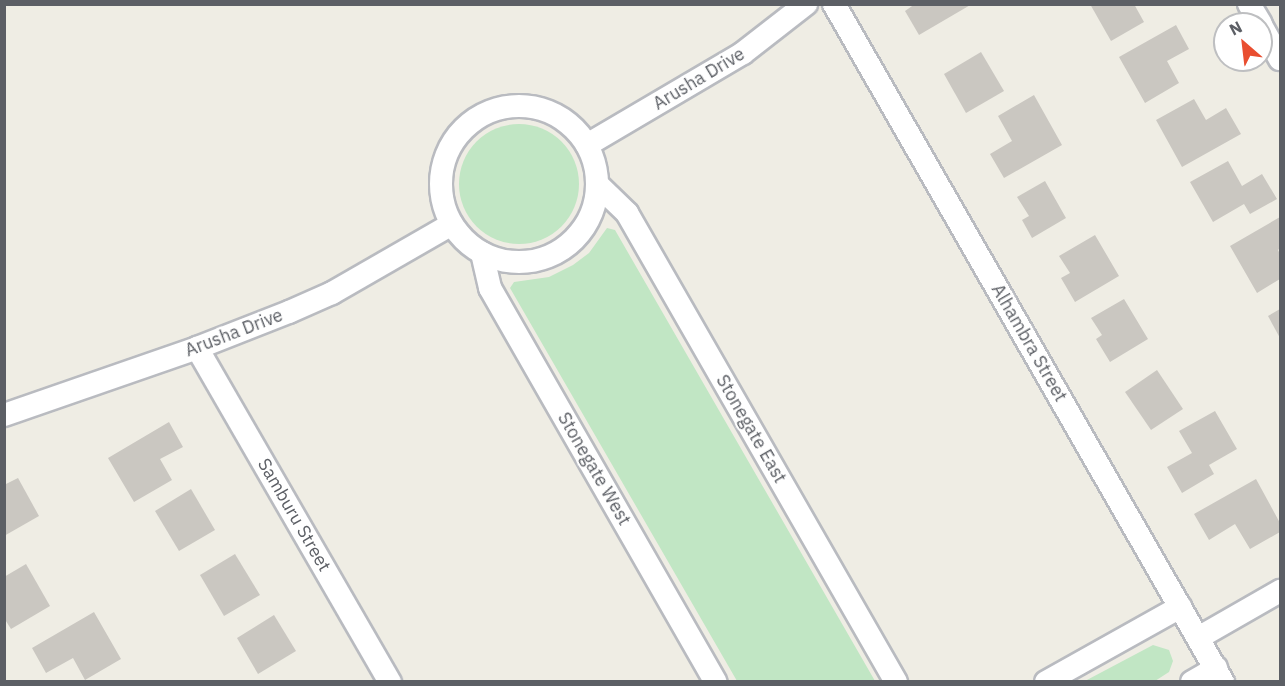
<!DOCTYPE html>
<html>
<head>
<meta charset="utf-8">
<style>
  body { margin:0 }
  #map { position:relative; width:1285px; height:686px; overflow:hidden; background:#efede4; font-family:"IBM Plex Sans",sans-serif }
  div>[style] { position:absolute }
  .green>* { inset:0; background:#c1e6c4 }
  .round { border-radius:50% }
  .building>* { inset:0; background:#cac7c1 }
  .roads { filter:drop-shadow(2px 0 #b9bbc0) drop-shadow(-2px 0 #b9bbc0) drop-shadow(0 2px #b9bbc0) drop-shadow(0 -2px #b9bbc0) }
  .street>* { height:22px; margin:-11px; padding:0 11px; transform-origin:11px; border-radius:11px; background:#fff }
  .street>.ring { margin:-11px; padding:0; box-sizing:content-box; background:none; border:22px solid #fff; border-radius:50% }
  span { translate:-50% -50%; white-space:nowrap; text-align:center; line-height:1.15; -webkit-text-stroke:4.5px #fff; paint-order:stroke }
  .street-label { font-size:18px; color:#5c5f65 }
  .frame { position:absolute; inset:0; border:6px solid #5c5f65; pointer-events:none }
  .north { position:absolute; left:1213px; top:12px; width:60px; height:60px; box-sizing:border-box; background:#fff; border:2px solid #bebfc1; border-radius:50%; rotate:332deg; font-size:16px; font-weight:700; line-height:24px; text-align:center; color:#5c5f65 }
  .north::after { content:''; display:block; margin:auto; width:21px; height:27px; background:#e94e30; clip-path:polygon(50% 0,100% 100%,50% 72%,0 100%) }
</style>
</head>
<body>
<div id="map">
  <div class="green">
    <i class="round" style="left:459px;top:124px;width:120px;height:120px"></i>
    <i style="clip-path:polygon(607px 228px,615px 230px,875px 681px,737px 681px,510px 288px,514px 282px,549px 277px,573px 265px,589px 253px)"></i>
    <i style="clip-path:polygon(1153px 645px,1169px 650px,1173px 661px,1169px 672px,1155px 681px,1085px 681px)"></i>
  </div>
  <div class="building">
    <i style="clip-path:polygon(915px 4px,972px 4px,919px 35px,905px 11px)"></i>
    <i style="clip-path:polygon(1090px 4px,1134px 4px,1144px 22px,1111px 41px)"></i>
    <i style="clip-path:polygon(1176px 25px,1189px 49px,1167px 61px,1179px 83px,1145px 103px,1119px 57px)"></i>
    <i style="clip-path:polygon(981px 52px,1004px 91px,966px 113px,944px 74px)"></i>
    <i style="clip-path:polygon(1034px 95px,1062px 145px,1004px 178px,990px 154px,1012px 141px,998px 116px)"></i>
    <i style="clip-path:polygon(1194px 99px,1206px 120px,1226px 108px,1241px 134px,1182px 167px,1156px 120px)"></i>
    <i style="clip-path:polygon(1228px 161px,1242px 186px,1262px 174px,1277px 199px,1250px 214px,1244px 204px,1213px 222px,1190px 182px)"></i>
    <i style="clip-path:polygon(1045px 181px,1066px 218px,1032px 238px,1022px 220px,1029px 216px,1017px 197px)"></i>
    <i style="clip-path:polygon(1280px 217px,1280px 248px,1278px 250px,1280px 254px,1280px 279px,1257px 293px,1230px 246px)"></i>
    <i style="clip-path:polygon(1095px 235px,1119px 276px,1075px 302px,1061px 278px,1070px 273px,1059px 256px)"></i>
    <i style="clip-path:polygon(1124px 299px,1148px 339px,1110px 362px,1096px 339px,1102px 335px,1091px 318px)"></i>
    <i style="clip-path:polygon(1280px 309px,1280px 338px,1268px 316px)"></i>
    <i style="clip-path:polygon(1157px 370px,1183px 409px,1151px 430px,1125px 392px)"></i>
    <i style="clip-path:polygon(1215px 411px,1237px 449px,1209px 465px,1214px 474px,1182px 493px,1167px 467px,1192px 453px,1179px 431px)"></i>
    <i style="clip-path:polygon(169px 422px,183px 447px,160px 459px,172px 480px,134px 502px,108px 458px)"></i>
    <i style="clip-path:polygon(18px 478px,39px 516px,4px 536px,4px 485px)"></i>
    <i style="clip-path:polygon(1256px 479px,1280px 523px,1280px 532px,1250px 549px,1235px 524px,1209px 540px,1194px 514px)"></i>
    <i style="clip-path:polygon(191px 489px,215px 530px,179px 551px,155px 511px)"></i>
    <i style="clip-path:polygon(235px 554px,260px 595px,224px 616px,200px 575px)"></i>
    <i style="clip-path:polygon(26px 564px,50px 606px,11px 629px,4px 618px,4px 577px)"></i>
    <i style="clip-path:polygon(94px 612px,121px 659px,85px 680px,73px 658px,46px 673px,32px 648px)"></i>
    <i style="clip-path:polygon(274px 615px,296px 651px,258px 674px,237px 638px)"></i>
  </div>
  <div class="roads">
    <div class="street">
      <i style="left:834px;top:4px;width:782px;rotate:60.16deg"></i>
      <i style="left:1249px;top:4px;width:23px;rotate:59deg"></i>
      <i style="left:1261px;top:25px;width:39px;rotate:61deg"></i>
      <i class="ring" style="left:441px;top:106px;width:134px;height:134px"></i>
      <i style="left:587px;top:145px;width:181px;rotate:-30.5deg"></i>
      <i style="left:743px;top:53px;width:80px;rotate:-37.9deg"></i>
      <i style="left:597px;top:184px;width:42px;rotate:44deg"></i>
      <i style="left:627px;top:213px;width:541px;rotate:60.16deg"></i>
      <i style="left:482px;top:253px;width:36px;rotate:77deg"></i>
      <i style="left:490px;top:288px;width:454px;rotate:60.2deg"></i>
      <i style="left:197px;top:348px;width:386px;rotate:60deg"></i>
      <i style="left:4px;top:415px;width:204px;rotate:-19.1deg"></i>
      <i style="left:197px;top:348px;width:99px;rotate:-21.4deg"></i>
      <i style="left:289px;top:312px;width:47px;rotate:-23.8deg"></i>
      <i style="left:332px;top:293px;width:138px;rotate:-29.9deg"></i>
      <i style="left:1198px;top:638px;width:95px;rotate:-29.8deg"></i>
      <i style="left:1046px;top:682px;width:154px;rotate:-29.2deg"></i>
      <i style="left:1192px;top:682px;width:28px;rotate:-30deg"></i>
    </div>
  </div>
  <div class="street-label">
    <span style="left:699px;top:79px;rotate:-31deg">Arusha Drive</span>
    <span style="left:234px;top:333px;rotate:-21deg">Arusha Drive</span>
    <span style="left:1029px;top:343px;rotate:60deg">Alhambra Street</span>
    <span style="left:751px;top:429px;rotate:60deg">Stonegate East</span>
    <span style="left:594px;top:469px;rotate:60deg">Stonegate West</span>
    <span style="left:294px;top:515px;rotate:60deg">Samburu Street</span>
  </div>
  <div class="frame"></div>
  <div class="north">N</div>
</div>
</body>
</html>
